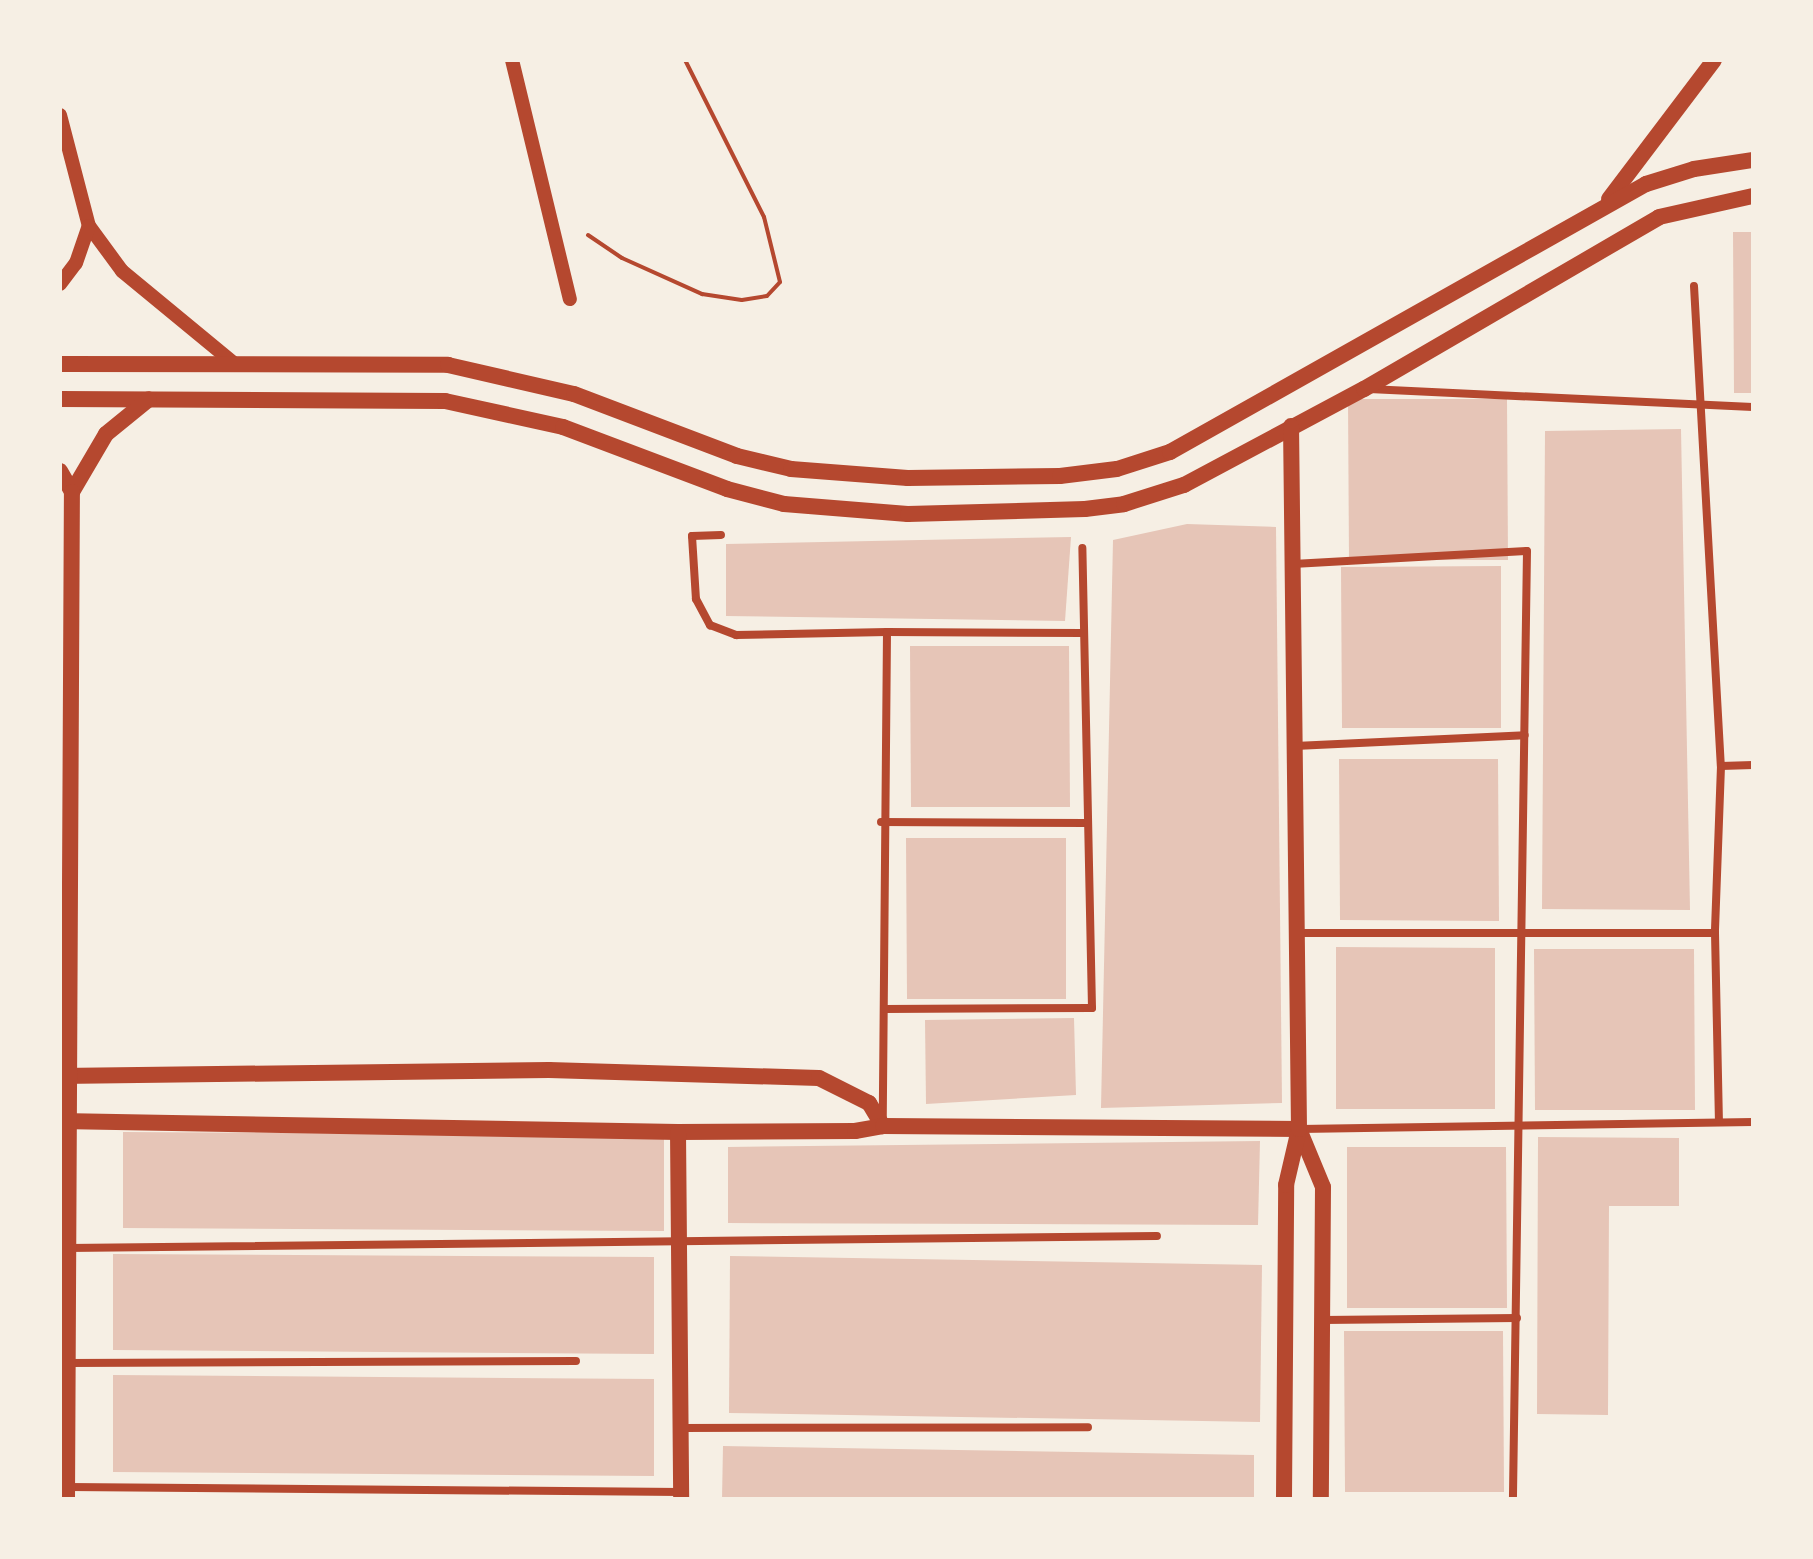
<!DOCTYPE html>
<html>
<head>
<meta charset="utf-8">
<style>
  body { margin:0 }
  #map { position:relative; width:1813px; height:1559px; overflow:hidden; background:#f6efe4; font-family:Rubik,sans-serif }
  div>[style] { position:absolute }
  .building>* { inset:0; background:#e6c5b7 }
  .path>* { height:4px; margin:-2px; padding:0 2px; transform-origin:2px; border-radius:2px; background:#b5482f }
  .minor>* { height:8px; margin:-4px; padding:0 4px; transform-origin:4px; border-radius:4px; background:#b5482f }
  .tertiary>* { height:14px; margin:-7px; padding:0 7px; transform-origin:7px; border-radius:7px; background:#b5482f }
  .secondary>* { height:16px; margin:-8px; padding:0 8px; transform-origin:8px; border-radius:8px; background:#b5482f }
  span { translate:-50% -50%; white-space:nowrap; text-align:center; line-height:1.15; -webkit-text-stroke:6px #f6efe4; paint-order:stroke }
  .frame { position:absolute; inset:0; border:62px solid #f6efe4; pointer-events:none }
</style>
</head>
<body>
<div id="map">
  <div class="building">
    <i style="clip-path:polygon(1733px 232px,1753px 232px,1753px 393px,1734px 393px)"></i>
    <i style="clip-path:polygon(1348px 399px,1507px 399px,1508px 560px,1349px 560px)"></i>
    <i style="clip-path:polygon(1681px 429px,1690px 910px,1542px 909px,1545px 431px)"></i>
    <i style="clip-path:polygon(1187px 524px,1276px 527px,1282px 1103px,1101px 1108px,1113px 540px)"></i>
    <i style="clip-path:polygon(1071px 537px,1065px 621px,726px 616px,726px 544px)"></i>
    <i style="clip-path:polygon(1501px 566px,1501px 728px,1342px 728px,1341px 567px)"></i>
    <i style="clip-path:polygon(910px 646px,1069px 646px,1070px 807px,911px 807px)"></i>
    <i style="clip-path:polygon(1339px 759px,1498px 759px,1499px 921px,1340px 920px)"></i>
    <i style="clip-path:polygon(906px 838px,1066px 838px,1066px 999px,907px 999px)"></i>
    <i style="clip-path:polygon(1336px 947px,1495px 948px,1495px 1109px,1336px 1109px)"></i>
    <i style="clip-path:polygon(1534px 949px,1694px 949px,1695px 1110px,1535px 1110px)"></i>
    <i style="clip-path:polygon(1074px 1018px,1076px 1095px,926px 1104px,925px 1020px)"></i>
    <i style="clip-path:polygon(123px 1132px,664px 1135px,664px 1231px,123px 1228px)"></i>
    <i style="clip-path:polygon(1538px 1137px,1679px 1138px,1679px 1206px,1609px 1206px,1608px 1415px,1537px 1414px)"></i>
    <i style="clip-path:polygon(1260px 1141px,1258px 1225px,728px 1223px,728px 1147px)"></i>
    <i style="clip-path:polygon(1347px 1147px,1506px 1147px,1507px 1308px,1347px 1308px)"></i>
    <i style="clip-path:polygon(113px 1254px,654px 1257px,654px 1354px,113px 1350px)"></i>
    <i style="clip-path:polygon(730px 1256px,1262px 1265px,1260px 1422px,729px 1413px)"></i>
    <i style="clip-path:polygon(1344px 1331px,1503px 1331px,1504px 1492px,1345px 1492px)"></i>
    <i style="clip-path:polygon(113px 1375px,654px 1379px,654px 1476px,113px 1472px)"></i>
    <i style="clip-path:polygon(723px 1446px,1254px 1455px,1254px 1499px,722px 1499px)"></i>
  </div>
  <div class="path">
    <i style="left:588px;top:235px;width:41px;rotate:34.1deg"></i>
    <i style="left:622px;top:258px;width:88px;rotate:24.2deg"></i>
    <i style="left:702px;top:294px;width:40px;rotate:8.5deg"></i>
    <i style="left:742px;top:300px;width:25px;rotate:-9deg"></i>
    <i style="left:767px;top:296px;width:19px;rotate:-47deg"></i>
    <i style="left:780px;top:282px;width:67px;rotate:-103.8deg"></i>
    <i style="left:764px;top:217px;width:176px;rotate:-116.7deg"></i>
  </div>
  <div class="minor">
    <i style="left:1694px;top:286px;width:481px;rotate:86.8deg"></i>
    <i style="left:1721px;top:766px;width:167px;rotate:92.1deg"></i>
    <i style="left:1715px;top:933px;width:188px;rotate:88.8deg"></i>
    <i style="left:1369px;top:389px;width:384px;rotate:2.7deg"></i>
    <i style="left:721px;top:535px;width:29px;rotate:178deg"></i>
    <i style="left:692px;top:536px;width:63px;rotate:86.4deg"></i>
    <i style="left:696px;top:599px;width:30px;rotate:62deg"></i>
    <i style="left:710px;top:625px;width:28px;rotate:21deg"></i>
    <i style="left:736px;top:635px;width:151px;rotate:-1.1deg"></i>
    <i style="left:887px;top:632px;width:489px;rotate:90.5deg"></i>
    <i style="left:1293px;top:564px;width:234px;rotate:-3.2deg"></i>
    <i style="left:1527px;top:551px;width:948px;rotate:90.85deg"></i>
    <i style="left:887px;top:632px;width:195px;rotate:0.3deg"></i>
    <i style="left:1295px;top:746px;width:230px;rotate:-2.7deg"></i>
    <i style="left:1721px;top:766px;width:32px;rotate:-2deg"></i>
    <i style="left:881px;top:822px;width:205px;rotate:0.3deg"></i>
    <i style="left:1297px;top:933px;width:418px"></i>
    <i style="left:884px;top:1009px;width:208px;rotate:-0.3deg"></i>
    <i style="left:1092px;top:1008px;width:460px;rotate:-91.2deg"></i>
    <i style="left:1300px;top:1129px;width:453px;rotate:-0.9deg"></i>
    <i style="left:68px;top:1248px;width:1089px;rotate:-0.63deg"></i>
    <i style="left:1323px;top:1320px;width:194px;rotate:-0.6deg"></i>
    <i style="left:68px;top:1363px;width:508px;rotate:-0.23deg"></i>
    <i style="left:681px;top:1428px;width:407px;rotate:-0.1deg"></i>
    <i style="left:68px;top:1487px;width:613px;rotate:0.47deg"></i>
  </div>
  <div class="tertiary">
    <i style="left:512px;top:60px;width:246px;rotate:76.4deg"></i>
    <i style="left:60px;top:115px;width:115px;rotate:75.4deg"></i>
    <i style="left:89px;top:226px;width:56px;rotate:53.7deg"></i>
    <i style="left:122px;top:271px;width:146px;rotate:39.5deg"></i>
    <i style="left:60px;top:284px;width:26px;rotate:-53deg"></i>
    <i style="left:76px;top:263px;width:39px;rotate:-71deg"></i>
  </div>
  <div class="secondary">
    <i style="left:1609px;top:199px;width:174px;rotate:-52.9deg"></i>
    <i style="left:60px;top:364px;width:388px;rotate:0.1deg"></i>
    <i style="left:448px;top:365px;width:129px;rotate:13deg"></i>
    <i style="left:574px;top:394px;width:174px;rotate:20.8deg"></i>
    <i style="left:737px;top:456px;width:56px;rotate:13.5deg"></i>
    <i style="left:791px;top:469px;width:117px;rotate:4.4deg"></i>
    <i style="left:908px;top:478px;width:152px;rotate:-0.8deg"></i>
    <i style="left:1060px;top:476px;width:57px;rotate:-7deg"></i>
    <i style="left:1117px;top:469px;width:56px;rotate:-17.8deg"></i>
    <i style="left:1170px;top:452px;width:546px;rotate:-29.38deg"></i>
    <i style="left:1646px;top:184px;width:50px;rotate:-17.4deg"></i>
    <i style="left:1694px;top:169px;width:60px;rotate:-8.7deg"></i>
    <i style="left:60px;top:399px;width:385px;rotate:0.3deg"></i>
    <i style="left:445px;top:401px;width:121px;rotate:12.4deg"></i>
    <i style="left:563px;top:427px;width:175px;rotate:20.7deg"></i>
    <i style="left:727px;top:489px;width:59px;rotate:14.7deg"></i>
    <i style="left:784px;top:504px;width:124px;rotate:4.6deg"></i>
    <i style="left:908px;top:514px;width:177px;rotate:-1.6deg"></i>
    <i style="left:1085px;top:509px;width:39px;rotate:-7deg"></i>
    <i style="left:1124px;top:504px;width:63px;rotate:-17.6deg"></i>
    <i style="left:1184px;top:485px;width:204px;rotate:-28.1deg"></i>
    <i style="left:1364px;top:389px;width:341px;rotate:-30.2deg"></i>
    <i style="left:1659px;top:217px;width:96px;rotate:-12.6deg"></i>
    <i style="left:60px;top:471px;width:24px;rotate:60deg"></i>
    <i style="left:72px;top:492px;width:67px;rotate:-59.6deg"></i>
    <i style="left:106px;top:434px;width:55px;rotate:-39.1deg"></i>
    <i style="left:60px;top:1076px;width:489px;rotate:-0.7deg"></i>
    <i style="left:549px;top:1070px;width:270px;rotate:1.7deg"></i>
    <i style="left:819px;top:1078px;width:56px;rotate:26.6deg"></i>
    <i style="left:869px;top:1103px;width:27px;rotate:59deg"></i>
    <i style="left:60px;top:1121px;width:618px;rotate:1.02deg"></i>
    <i style="left:678px;top:1132px;width:177px;rotate:-0.3deg"></i>
    <i style="left:855px;top:1131px;width:28px;rotate:-10deg"></i>
    <i style="left:883px;top:1126px;width:416px;rotate:0.4deg"></i>
    <i style="left:1299px;top:1129px;width:63px;rotate:67.5deg"></i>
    <i style="left:1323px;top:1187px;width:312px;rotate:90.4deg"></i>
    <i style="left:678px;top:1132px;width:367px;rotate:89.5deg"></i>
    <i style="left:67px;top:1499px;width:1007px;rotate:-89.72deg"></i>
    <i style="left:1284px;top:1499px;width:314px;rotate:-89.6deg"></i>
    <i style="left:1286px;top:1185px;width:57px;rotate:-76.9deg"></i>
    <i style="left:1299px;top:1129px;width:703px;rotate:-90.65deg"></i>
  </div>
  <div class="frame"></div>
</div>
</body>
</html>
